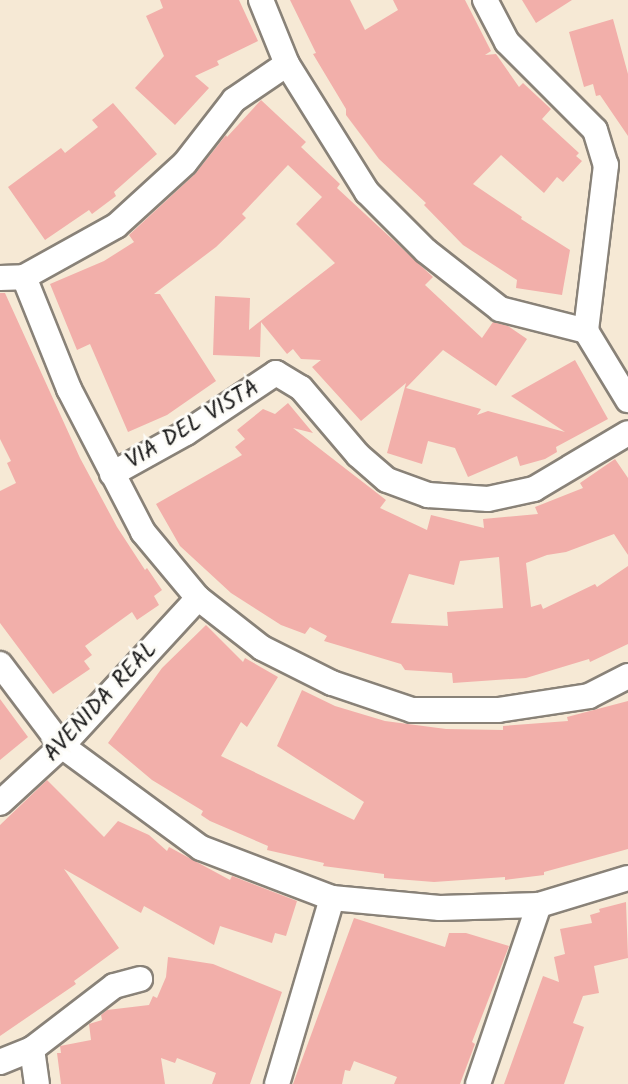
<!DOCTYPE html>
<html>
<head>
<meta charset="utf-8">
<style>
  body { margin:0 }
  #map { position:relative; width:628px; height:1084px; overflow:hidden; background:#f6e9d5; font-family:Kalam,sans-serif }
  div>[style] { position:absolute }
  .building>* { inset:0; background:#f2afaa }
  .roads { filter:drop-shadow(2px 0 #898278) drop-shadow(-2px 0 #898278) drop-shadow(0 2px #898278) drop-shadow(0 -2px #898278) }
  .minor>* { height:24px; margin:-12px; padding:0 12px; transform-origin:12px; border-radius:12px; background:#fff }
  span { translate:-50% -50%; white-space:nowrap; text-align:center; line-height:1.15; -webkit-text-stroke:6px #fdfcf7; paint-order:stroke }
  .street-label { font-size:23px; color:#1c1c1c }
</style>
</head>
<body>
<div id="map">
  <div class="building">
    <i style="clip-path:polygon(160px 0,239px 0,258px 41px,217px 61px,219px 65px,195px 76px,209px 88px,175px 125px,135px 88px,164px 56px,146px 16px,163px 8px)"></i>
    <i style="clip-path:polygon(290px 0,350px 0,365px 30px,398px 10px,393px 0,465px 0,491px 51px,485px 55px,496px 54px,519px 87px,523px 83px,551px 109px,542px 119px,579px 153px,576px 156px,582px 161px,563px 182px,557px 177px,544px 193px,501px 155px,473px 184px,522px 217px,521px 219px,570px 250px,562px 295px,516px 288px,517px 280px,463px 245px,424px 205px,426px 203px,379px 159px,346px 115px,346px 109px,313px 54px,316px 53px)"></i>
    <i style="clip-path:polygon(522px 0,572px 0,536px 23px)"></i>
    <i style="clip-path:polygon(613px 19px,628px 74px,628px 136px,600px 95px,596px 96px,593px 84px,584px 87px,569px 32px)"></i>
    <i style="clip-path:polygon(261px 100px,306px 142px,301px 147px,340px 184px,337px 188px,433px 277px,425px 285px,482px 338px,493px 322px,508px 326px,527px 339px,496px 386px,443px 350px,406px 388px,481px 409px,477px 415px,488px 411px,565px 432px,511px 396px,575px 360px,608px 419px,556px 447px,557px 452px,545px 459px,520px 466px,517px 456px,468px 477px,455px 448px,428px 441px,422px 464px,387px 453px,406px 383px,361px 421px,312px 367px,321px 360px,301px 359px,293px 349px,287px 354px,261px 322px,260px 357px,213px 355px,215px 296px,250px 298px,249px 330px,335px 263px,296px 224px,322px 197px,288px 165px,242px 214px,246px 218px,216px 247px,154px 294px,160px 294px,216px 381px,167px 415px,128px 432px,90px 344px,77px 350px,50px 284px,104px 261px,134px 242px,129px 235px,195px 174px,226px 135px,227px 137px)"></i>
    <i style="clip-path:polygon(113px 103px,157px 154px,114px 192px,116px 196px,92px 214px,89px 210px,45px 240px,8px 187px,61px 148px,65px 153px,98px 127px,92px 120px)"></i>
    <i style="clip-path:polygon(0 293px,5px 293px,80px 458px,117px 527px,145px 570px,147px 568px,162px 590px,154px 596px,159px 605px,137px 620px,132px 612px,85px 646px,92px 655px,84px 661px,90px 669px,53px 694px,0 623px,0 491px,16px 483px,7px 463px,11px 461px,0 439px)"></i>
    <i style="clip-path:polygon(evenodd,288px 403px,313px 433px,293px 428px,386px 500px,380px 508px,427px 530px,431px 515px,484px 528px,483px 519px,538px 514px,535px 507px,583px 488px,580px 483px,615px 459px,628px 478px,628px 555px,614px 534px,566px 552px,547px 555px,526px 563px,531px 607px,541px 604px,543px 609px,595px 584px,597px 587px,628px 566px,628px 644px,590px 662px,589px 659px,526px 678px,453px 683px,452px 673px,405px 670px,401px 664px,324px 641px,327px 636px,310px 627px,305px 634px,281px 625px,231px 593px,180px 546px,156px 504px,242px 455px,235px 447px,245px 439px,237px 430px,263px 409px,275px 414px,288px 403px,499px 557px,503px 608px,447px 612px,448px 626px,391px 623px,409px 574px,454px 585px,460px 561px,499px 557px)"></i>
    <i style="clip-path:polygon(206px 625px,243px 662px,245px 658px,278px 677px,247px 727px,241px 722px,221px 756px,354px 820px,364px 802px,277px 746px,302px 690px,335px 706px,385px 721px,446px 729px,503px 730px,503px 726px,568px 721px,567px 717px,628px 701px,628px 849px,544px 872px,544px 875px,505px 880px,505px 877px,434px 882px,384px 878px,384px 874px,323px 866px,324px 863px,267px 850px,268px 846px,210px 821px,201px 815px,203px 811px,152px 780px,108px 743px,162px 668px)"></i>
    <i style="clip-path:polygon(0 699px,28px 737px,0 760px)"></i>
    <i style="clip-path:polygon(47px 780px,104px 837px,118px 821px,149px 835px,167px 851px,169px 847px,230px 880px,232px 876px,297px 901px,286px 936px,275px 933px,272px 943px,220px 926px,214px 945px,144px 906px,141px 913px,64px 869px,119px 948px,74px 981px,76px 984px,0 1036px,0 825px)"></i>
    <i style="clip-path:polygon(626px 902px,628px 958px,594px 966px,599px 993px,583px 996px,573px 1023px,584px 1027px,564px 1084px,504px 1084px,543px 976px,559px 982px,554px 957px,565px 954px,560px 929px,592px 923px,590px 915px,600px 912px,599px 909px)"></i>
    <i style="clip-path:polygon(354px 918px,445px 947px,449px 933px,466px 933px,509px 946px,472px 1042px,475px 1044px,460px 1084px,394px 1084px,397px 1077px,354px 1061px,350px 1071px,345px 1070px,342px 1084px,293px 1084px)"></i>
    <i style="clip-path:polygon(168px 957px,213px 964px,282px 992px,250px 1084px,212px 1084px,216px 1073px,177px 1058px,175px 1063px,161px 1058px,165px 1084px,61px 1084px,57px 1053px,61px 1053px,60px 1046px,91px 1040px,89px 1024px,102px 1020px,101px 1015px,107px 1010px,149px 1005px,153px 996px,157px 998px,166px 977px)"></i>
  </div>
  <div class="roads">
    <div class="minor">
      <i style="left:261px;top:0;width:69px;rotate:67.9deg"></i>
      <i style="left:287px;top:64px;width:151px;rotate:58deg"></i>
      <i style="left:367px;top:192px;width:83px;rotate:45deg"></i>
      <i style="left:426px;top:251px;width:94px;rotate:38.1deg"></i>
      <i style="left:500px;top:309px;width:89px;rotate:14.3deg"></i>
      <i style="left:485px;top:0;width:47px;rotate:62.4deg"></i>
      <i style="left:507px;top:42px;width:124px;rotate:45deg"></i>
      <i style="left:595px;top:130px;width:37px;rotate:73deg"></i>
      <i style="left:606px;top:165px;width:167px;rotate:96.9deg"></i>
      <i style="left:586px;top:331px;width:81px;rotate:58.7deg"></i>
      <i style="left:24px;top:277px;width:121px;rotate:68.1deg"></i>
      <i style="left:69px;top:389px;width:161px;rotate:62.6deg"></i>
      <i style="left:143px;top:532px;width:86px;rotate:50.2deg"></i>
      <i style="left:198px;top:598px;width:81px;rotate:38deg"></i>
      <i style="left:262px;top:648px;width:78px;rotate:26.6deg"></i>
      <i style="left:332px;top:683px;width:84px;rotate:18.6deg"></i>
      <i style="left:412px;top:710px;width:86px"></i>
      <i style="left:498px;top:710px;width:92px;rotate:-8.7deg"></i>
      <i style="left:589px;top:696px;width:44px;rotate:-27.1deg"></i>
      <i style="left:0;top:278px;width:24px;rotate:-2deg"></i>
      <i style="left:24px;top:277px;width:105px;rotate:-29deg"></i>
      <i style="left:116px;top:226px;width:93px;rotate:-42.4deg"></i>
      <i style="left:185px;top:163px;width:80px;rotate:-52.1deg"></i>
      <i style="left:234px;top:100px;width:64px;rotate:-34.2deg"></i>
      <i style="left:112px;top:474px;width:85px;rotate:-29deg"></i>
      <i style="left:186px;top:433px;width:108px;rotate:-33.7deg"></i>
      <i style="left:276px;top:373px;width:29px;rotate:31deg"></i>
      <i style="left:301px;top:388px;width:88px;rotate:49.6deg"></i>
      <i style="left:358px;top:455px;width:38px;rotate:41deg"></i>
      <i style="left:387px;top:480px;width:44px;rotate:20.1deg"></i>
      <i style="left:428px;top:495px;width:60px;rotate:3.8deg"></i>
      <i style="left:488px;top:499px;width:47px;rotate:-12.3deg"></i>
      <i style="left:534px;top:489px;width:109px;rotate:-30.8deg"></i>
      <i style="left:0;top:664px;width:103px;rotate:52.9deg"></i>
      <i style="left:62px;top:746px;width:172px;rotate:36.3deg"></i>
      <i style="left:201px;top:848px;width:140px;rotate:20.9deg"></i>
      <i style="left:332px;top:898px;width:108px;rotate:5.3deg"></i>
      <i style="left:440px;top:908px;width:99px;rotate:-1.7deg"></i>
      <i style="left:539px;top:905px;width:93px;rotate:-16.9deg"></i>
      <i style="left:0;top:803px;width:84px;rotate:-42.6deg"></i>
      <i style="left:62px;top:746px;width:201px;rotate:-47.4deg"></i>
      <i style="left:32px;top:1049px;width:35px;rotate:82deg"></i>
      <i style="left:0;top:1062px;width:35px;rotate:-22deg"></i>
      <i style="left:32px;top:1049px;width:103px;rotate:-37.5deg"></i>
      <i style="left:114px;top:986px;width:27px;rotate:-15deg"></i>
      <i style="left:277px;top:1084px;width:194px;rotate:-73.5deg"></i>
      <i style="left:478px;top:1084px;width:189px;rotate:-71.2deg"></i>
    </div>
  </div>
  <div class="street-label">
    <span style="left:193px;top:425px;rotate:-31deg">VIA DEL VISTA</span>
    <span style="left:101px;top:702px;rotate:-47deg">AVENIDA REAL</span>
  </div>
</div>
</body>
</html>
